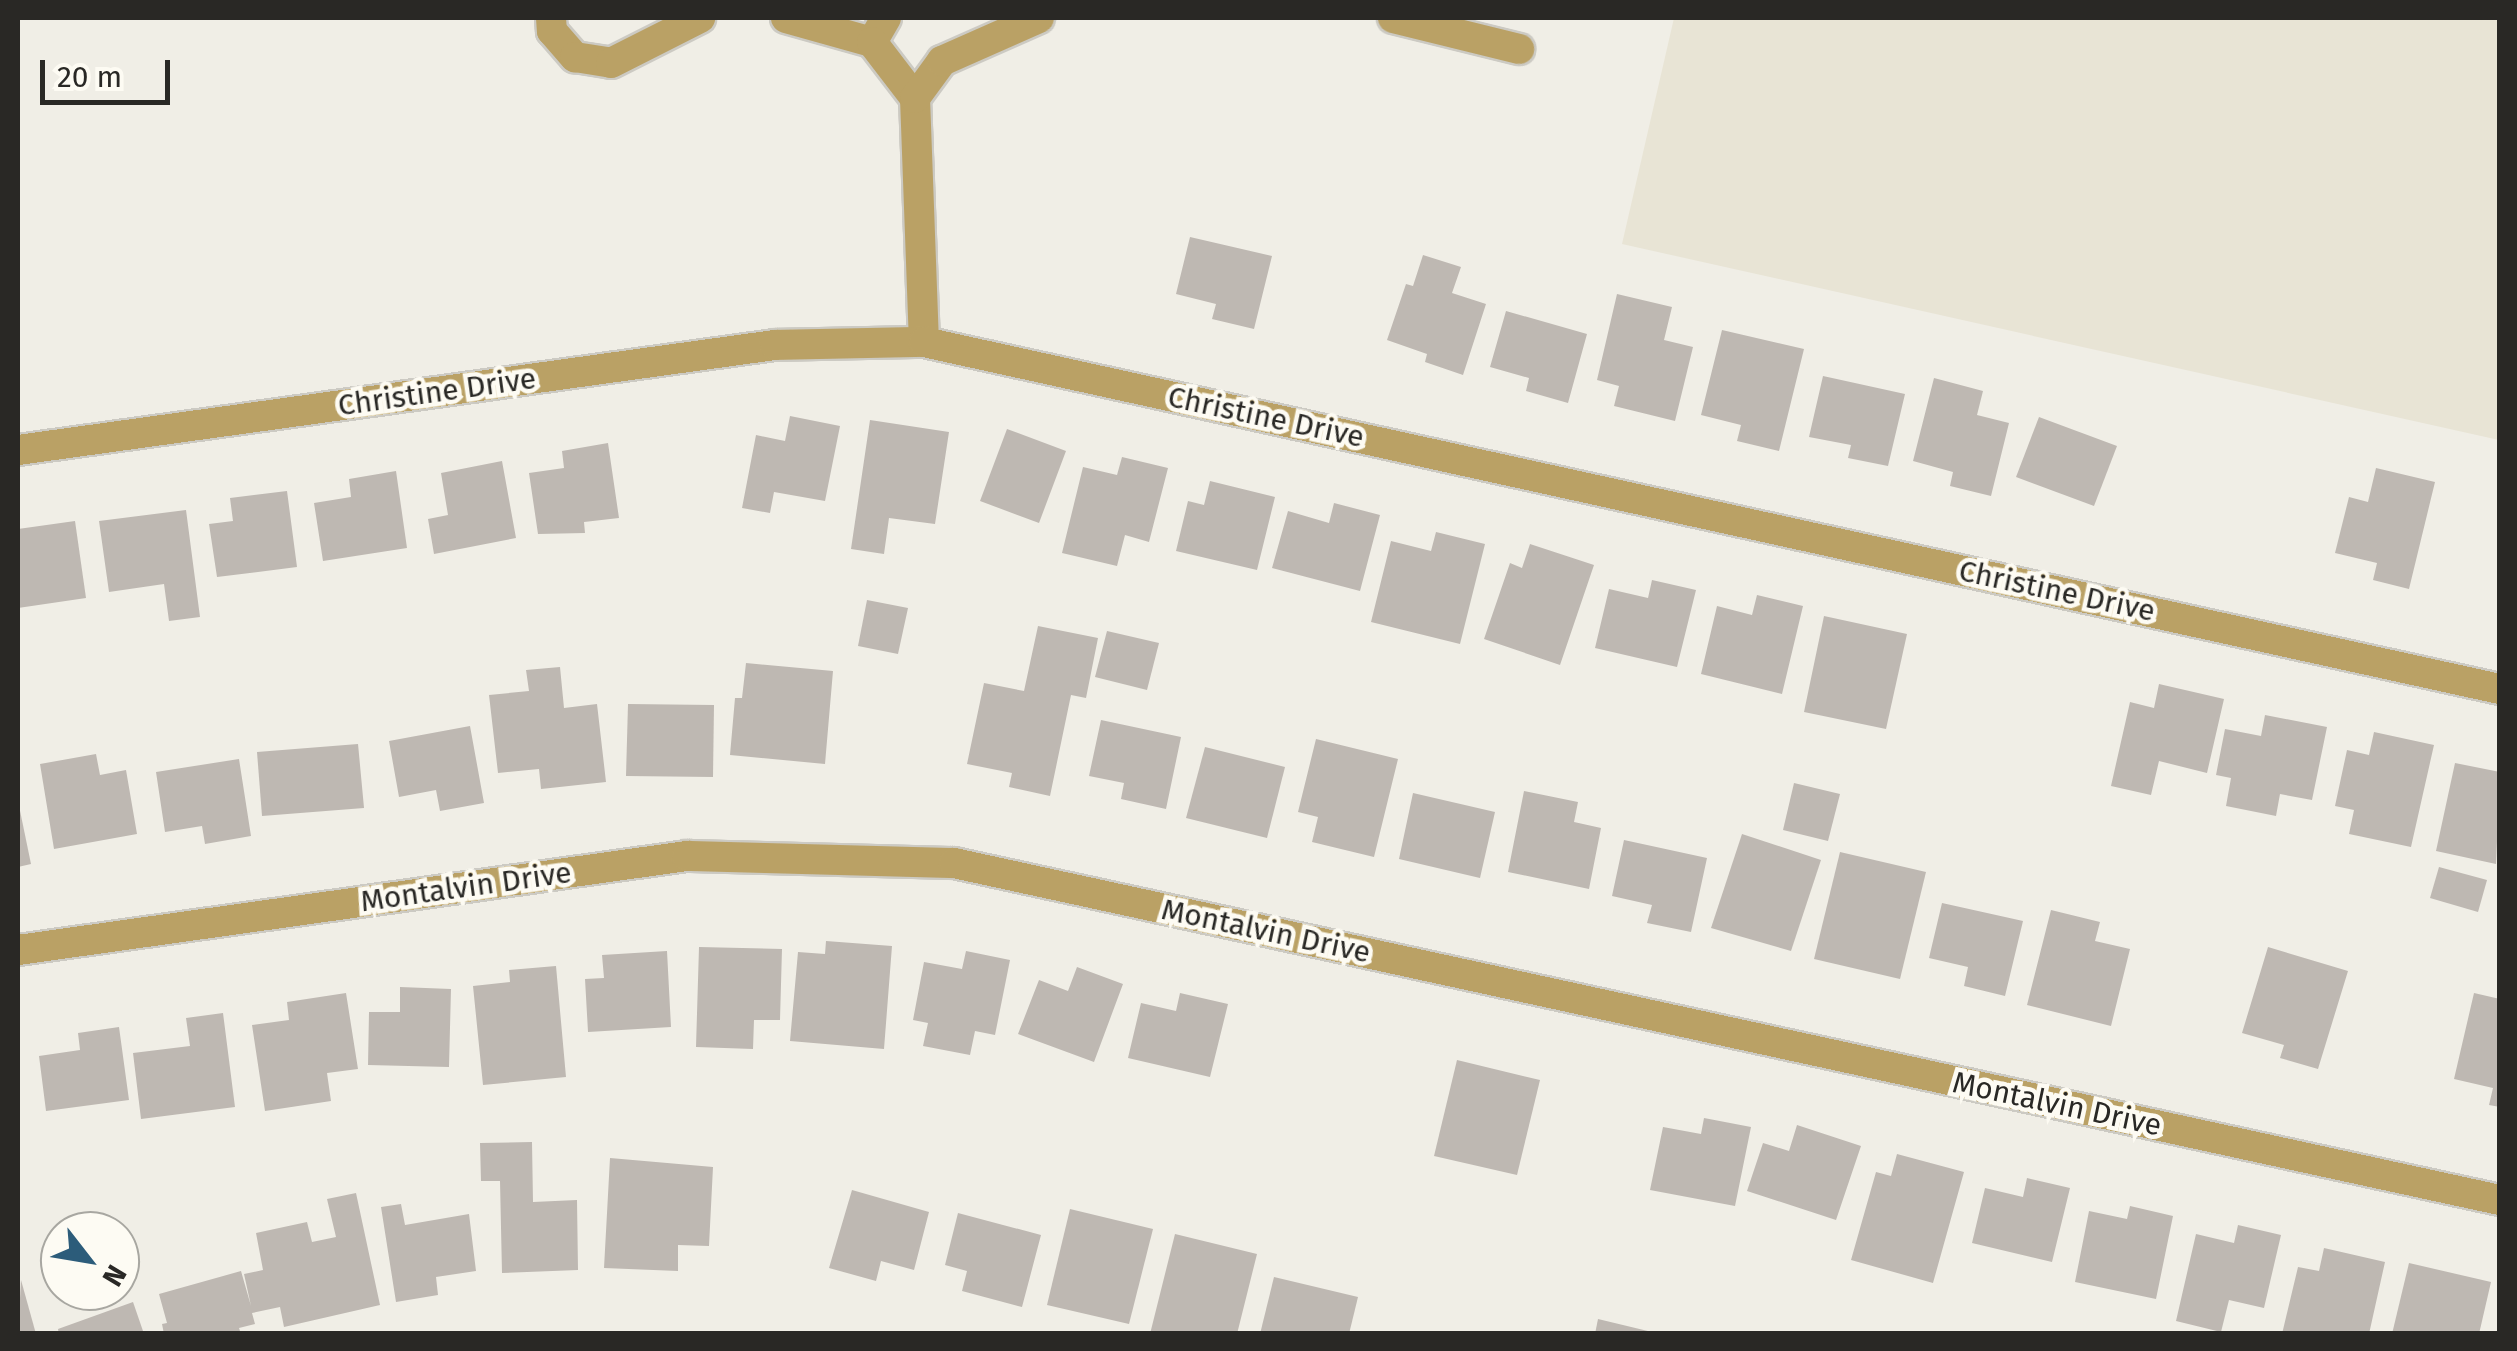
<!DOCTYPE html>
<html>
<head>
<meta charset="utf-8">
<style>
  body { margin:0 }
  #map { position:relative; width:2517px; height:1351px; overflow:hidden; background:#f0eee6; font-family:"Fira Sans",sans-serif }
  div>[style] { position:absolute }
  .built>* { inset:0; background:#e8e4d5 }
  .building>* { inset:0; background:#beb8b2 }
  .roads { filter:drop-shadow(2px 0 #cccac3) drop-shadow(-2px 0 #cccac3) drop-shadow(0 2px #cccac3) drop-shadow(0 -2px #cccac3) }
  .minor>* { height:30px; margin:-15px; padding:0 15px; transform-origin:15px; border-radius:15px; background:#baa165 }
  span { translate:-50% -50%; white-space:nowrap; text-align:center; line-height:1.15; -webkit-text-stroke:9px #fdfbf3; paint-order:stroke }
  .street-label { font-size:30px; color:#292825 }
  .frame { position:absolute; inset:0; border:20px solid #292825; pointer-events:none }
  .north { position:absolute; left:40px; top:1211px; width:100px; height:100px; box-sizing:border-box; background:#fdfbf3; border:2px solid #a8a7a1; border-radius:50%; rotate:121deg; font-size:28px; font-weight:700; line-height:40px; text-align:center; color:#292825 }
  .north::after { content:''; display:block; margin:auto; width:35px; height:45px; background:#2c5c7a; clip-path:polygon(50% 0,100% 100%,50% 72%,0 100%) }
  .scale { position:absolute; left:40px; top:60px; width:130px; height:45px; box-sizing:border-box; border:5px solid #292825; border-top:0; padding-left:12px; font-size:30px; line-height:35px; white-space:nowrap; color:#292825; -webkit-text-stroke:8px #fdfbf3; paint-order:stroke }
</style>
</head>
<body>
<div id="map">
  <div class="built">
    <i style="clip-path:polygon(1674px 18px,2499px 18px,2499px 440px,1622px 244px)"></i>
  </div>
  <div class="building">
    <i style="clip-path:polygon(1190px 237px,1272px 256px,1254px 329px,1212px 319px,1216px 304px,1176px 294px)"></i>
    <i style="clip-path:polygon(1423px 255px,1461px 267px,1452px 293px,1486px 304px,1463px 375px,1425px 362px,1427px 354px,1387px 340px,1406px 284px,1413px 286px)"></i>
    <i style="clip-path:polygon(1617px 294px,1672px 307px,1664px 340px,1693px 347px,1675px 421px,1614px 406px,1619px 386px,1597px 380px)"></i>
    <i style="clip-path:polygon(1506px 311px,1587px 334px,1568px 403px,1526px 391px,1529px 378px,1490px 367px)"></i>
    <i style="clip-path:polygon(1722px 330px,1804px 349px,1779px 451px,1737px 441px,1741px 425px,1701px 415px)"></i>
    <i style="clip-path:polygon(1823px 376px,1905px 394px,1888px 466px,1848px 458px,1851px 445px,1809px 437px)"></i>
    <i style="clip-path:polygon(1934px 378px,1983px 391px,1977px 415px,2009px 423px,1991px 496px,1950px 486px,1953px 472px,1913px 461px)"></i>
    <i style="clip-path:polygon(790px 416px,840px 426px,825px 501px,774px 492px,770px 513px,742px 508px,756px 435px,785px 441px)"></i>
    <i style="clip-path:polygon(2039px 417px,2117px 446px,2094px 506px,2016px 477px)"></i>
    <i style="clip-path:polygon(870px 420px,949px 432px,935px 524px,889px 518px,884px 554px,851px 549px)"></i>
    <i style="clip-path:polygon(1007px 429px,1066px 451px,1039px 523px,980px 501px)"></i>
    <i style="clip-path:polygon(608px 443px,619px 518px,584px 522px,585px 533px,538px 534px,529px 473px,564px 468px,562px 451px)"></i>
    <i style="clip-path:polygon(1122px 457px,1168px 468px,1149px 542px,1125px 535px,1117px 566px,1062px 553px,1083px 467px,1117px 475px)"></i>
    <i style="clip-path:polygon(502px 461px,516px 538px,434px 554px,428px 519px,448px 515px,441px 473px)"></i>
    <i style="clip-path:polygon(2376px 468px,2435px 482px,2409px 589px,2373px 580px,2377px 563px,2335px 553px,2349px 497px,2368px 502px)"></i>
    <i style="clip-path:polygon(396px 471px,407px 548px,323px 561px,314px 503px,351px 497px,349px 479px)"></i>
    <i style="clip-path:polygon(1210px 481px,1275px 497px,1257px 570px,1176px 551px,1188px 501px,1204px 505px)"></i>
    <i style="clip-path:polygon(287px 491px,297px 567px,217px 577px,209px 524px,233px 521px,230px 498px)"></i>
    <i style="clip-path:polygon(1334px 503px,1380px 515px,1360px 591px,1272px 568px,1288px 511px,1329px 523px)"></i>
    <i style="clip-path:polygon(186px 510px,200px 617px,169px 621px,164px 584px,109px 592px,99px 521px)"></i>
    <i style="clip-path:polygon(75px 521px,86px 598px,18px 608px,18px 529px)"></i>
    <i style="clip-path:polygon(1436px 532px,1485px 544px,1460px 644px,1371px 622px,1391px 541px,1431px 551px)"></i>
    <i style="clip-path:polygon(1530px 544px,1594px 565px,1560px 665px,1484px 639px,1510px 563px,1522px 568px)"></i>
    <i style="clip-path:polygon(1652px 580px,1696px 590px,1677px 667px,1595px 648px,1609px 589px,1648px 598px)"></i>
    <i style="clip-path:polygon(1757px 595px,1803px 606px,1782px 694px,1701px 674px,1717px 606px,1752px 615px)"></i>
    <i style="clip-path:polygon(867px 600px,908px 608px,898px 654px,858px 646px)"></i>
    <i style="clip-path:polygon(1824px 616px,1907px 634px,1886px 729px,1804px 712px)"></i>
    <i style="clip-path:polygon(1038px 626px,1098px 638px,1086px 698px,1071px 695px,1050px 796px,1009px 787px,1012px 773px,967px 764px,984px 683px,1024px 691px)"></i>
    <i style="clip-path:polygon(1107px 631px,1159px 643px,1147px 690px,1095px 677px)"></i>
    <i style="clip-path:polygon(746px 663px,833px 671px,825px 764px,730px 755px,735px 698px,742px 698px)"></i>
    <i style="clip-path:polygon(560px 667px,564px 708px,597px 704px,606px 782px,541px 789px,539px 769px,498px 773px,489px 695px,529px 691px,526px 670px)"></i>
    <i style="clip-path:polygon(2159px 684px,2224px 699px,2207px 773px,2159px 761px,2151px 795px,2111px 786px,2130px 702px,2154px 708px)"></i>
    <i style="clip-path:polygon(628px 704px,714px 705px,713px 777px,626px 776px)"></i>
    <i style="clip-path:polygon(2265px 715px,2327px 727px,2312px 800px,2280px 794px,2276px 816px,2226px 806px,2231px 778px,2216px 775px,2225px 729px,2261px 736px)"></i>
    <i style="clip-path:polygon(1101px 720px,1181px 737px,1166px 809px,1121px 799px,1124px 783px,1089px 776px)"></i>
    <i style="clip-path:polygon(470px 726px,484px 803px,440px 811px,436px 790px,399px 797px,389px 741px)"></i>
    <i style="clip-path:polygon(2374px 732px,2434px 745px,2411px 847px,2349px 834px,2354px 810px,2335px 806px,2347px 750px,2369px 755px)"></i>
    <i style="clip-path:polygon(1316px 739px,1398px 759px,1374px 857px,1312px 842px,1318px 817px,1298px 812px)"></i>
    <i style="clip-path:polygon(358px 744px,364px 808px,262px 816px,257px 752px)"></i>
    <i style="clip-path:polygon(1205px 747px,1285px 767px,1267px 838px,1186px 818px)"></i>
    <i style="clip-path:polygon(96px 754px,100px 775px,126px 770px,137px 834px,54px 849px,40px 764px)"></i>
    <i style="clip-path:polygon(239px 759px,251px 836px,205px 844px,202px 826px,165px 832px,156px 772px)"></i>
    <i style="clip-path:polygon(2455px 763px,2500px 772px,2496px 864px,2436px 851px)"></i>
    <i style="clip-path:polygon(1794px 783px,1840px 794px,1828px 841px,1783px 830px)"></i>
    <i style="clip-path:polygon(1524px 791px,1578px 802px,1574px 822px,1601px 828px,1589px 889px,1508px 872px)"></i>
    <i style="clip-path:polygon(1413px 793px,1495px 812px,1480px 878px,1399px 859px)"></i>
    <i style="clip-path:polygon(18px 801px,31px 864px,18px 867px)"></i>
    <i style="clip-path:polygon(1742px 834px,1821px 860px,1791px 951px,1711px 928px)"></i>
    <i style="clip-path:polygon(1624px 840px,1707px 858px,1691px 932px,1647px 923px,1652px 905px,1612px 896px)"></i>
    <i style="clip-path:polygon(1840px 852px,1926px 872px,1900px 979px,1814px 959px)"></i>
    <i style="clip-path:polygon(2439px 867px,2487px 880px,2478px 912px,2430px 898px)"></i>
    <i style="clip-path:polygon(1942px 903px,2023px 921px,2005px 996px,1964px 986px,1968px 967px,1929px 958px)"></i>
    <i style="clip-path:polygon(2051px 910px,2100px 922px,2095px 941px,2130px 949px,2111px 1026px,2027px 1005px)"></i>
    <i style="clip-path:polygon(826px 941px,892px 946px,884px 1049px,790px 1041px,798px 952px,825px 954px)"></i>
    <i style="clip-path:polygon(699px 947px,782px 949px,780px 1020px,754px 1020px,753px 1049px,696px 1047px)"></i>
    <i style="clip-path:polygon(2268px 947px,2348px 971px,2318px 1069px,2280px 1058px,2284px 1045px,2242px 1033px)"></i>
    <i style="clip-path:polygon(667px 951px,671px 1027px,588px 1032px,585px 979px,604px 978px,602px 955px)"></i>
    <i style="clip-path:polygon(966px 951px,1010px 960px,995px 1035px,975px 1031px,970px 1055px,923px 1046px,928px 1023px,913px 1020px,924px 962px,962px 969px)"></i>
    <i style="clip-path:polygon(556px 966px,566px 1077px,483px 1085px,473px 986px,510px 982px,509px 970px)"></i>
    <i style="clip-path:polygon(1077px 967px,1123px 984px,1094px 1062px,1018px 1034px,1039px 980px,1068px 991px)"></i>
    <i style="clip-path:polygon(400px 987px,451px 989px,449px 1067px,368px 1065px,369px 1012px,400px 1012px)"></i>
    <i style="clip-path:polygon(346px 993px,358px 1069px,327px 1073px,331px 1101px,265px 1111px,252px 1025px,289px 1020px,287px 1002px)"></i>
    <i style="clip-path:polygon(1180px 993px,1228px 1004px,1210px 1077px,1128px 1058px,1141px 1003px,1176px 1011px)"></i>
    <i style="clip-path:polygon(2474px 993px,2500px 999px,2500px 1107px,2489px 1105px,2493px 1088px,2454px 1079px)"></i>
    <i style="clip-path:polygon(223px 1013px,235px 1107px,141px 1119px,133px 1053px,190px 1046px,186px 1018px)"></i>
    <i style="clip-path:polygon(119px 1027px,129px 1100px,46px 1111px,39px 1056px,80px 1050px,78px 1033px)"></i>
    <i style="clip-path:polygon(1457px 1060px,1540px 1080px,1517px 1175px,1434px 1156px)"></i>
    <i style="clip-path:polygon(1704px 1118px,1751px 1127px,1735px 1206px,1650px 1190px,1663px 1127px,1701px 1134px)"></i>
    <i style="clip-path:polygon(1797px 1125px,1861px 1146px,1836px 1220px,1747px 1191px,1763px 1143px,1789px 1151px)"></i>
    <i style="clip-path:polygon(532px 1142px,533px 1202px,577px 1200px,578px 1270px,502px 1273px,500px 1181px,481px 1181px,480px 1143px)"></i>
    <i style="clip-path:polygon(1897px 1154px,1964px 1172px,1933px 1283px,1851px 1260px,1876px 1172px,1891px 1176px)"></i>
    <i style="clip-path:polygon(610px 1158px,713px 1167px,709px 1246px,678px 1245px,678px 1271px,604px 1268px)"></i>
    <i style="clip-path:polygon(2027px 1178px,2070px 1188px,2052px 1262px,1972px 1243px,1985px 1188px,2023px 1197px)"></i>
    <i style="clip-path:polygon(852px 1190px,929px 1212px,914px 1270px,881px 1261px,876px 1281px,829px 1268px)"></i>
    <i style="clip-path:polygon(356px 1193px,380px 1305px,284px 1327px,280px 1307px,252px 1313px,255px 1324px,239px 1328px,241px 1334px,164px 1334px,162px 1324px,167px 1323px,159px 1294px,241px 1271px,251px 1306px,244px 1274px,263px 1270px,256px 1233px,307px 1222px,312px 1242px,336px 1237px,327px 1199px)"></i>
    <i style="clip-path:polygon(401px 1204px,405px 1225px,469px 1214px,476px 1271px,436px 1277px,438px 1295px,396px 1302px,381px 1207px)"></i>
    <i style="clip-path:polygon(2130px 1206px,2173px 1216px,2156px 1299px,2075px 1282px,2089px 1211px,2127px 1219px)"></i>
    <i style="clip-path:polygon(1070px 1209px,1153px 1229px,1129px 1324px,1047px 1305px)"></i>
    <i style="clip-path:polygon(958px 1213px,1041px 1235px,1022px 1307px,962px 1291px,967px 1271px,945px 1265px)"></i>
    <i style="clip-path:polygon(2238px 1225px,2281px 1235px,2264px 1308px,2229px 1300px,2221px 1332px,2176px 1321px,2196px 1234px,2234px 1243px)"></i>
    <i style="clip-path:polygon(1175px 1234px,1257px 1254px,1237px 1334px,1150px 1334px)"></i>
    <i style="clip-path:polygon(2324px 1248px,2385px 1262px,2369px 1334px,2282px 1334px,2298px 1267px,2319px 1271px)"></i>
    <i style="clip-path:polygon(2409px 1263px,2491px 1282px,2479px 1334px,2392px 1334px)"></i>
    <i style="clip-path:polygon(1274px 1277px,1358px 1297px,1349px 1334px,1260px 1334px)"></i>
    <i style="clip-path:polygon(21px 1280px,36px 1334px,18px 1334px)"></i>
    <i style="clip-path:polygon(133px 1302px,144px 1334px,59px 1334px,58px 1329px)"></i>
    <i style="clip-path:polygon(1598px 1319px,1652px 1332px,1652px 1334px,1595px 1334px)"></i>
  </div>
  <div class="roads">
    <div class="minor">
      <i style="left:551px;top:18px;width:13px;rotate:86deg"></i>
      <i style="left:552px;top:31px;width:35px;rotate:49deg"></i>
      <i style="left:575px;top:57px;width:36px;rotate:9deg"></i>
      <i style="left:611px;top:63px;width:100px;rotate:-26.8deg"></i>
      <i style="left:786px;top:18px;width:89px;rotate:15.6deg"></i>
      <i style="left:886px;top:18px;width:28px;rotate:120deg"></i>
      <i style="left:872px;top:42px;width:71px;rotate:52.5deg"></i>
      <i style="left:915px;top:98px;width:244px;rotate:87.9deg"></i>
      <i style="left:1393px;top:18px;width:130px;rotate:13.8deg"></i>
      <i style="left:915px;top:98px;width:46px;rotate:-53.9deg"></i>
      <i style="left:942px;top:61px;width:106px;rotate:-23.9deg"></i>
      <i style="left:18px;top:450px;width:764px;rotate:-7.9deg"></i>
      <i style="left:775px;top:345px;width:149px;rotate:-1.2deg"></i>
      <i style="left:924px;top:342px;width:1614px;rotate:12.42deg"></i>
      <i style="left:18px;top:950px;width:676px;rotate:-8deg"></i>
      <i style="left:687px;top:856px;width:267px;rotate:1.5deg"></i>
      <i style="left:954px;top:863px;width:1582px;rotate:12.3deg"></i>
    </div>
  </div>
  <div class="street-label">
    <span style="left:437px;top:392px;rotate:-8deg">Christine Drive</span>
    <span style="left:1266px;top:417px;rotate:12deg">Christine Drive</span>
    <span style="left:2057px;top:591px;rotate:12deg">Christine Drive</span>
    <span style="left:466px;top:887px;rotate:-8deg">Montalvin Drive</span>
    <span style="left:1266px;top:931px;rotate:12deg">Montalvin Drive</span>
    <span style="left:2057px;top:1104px;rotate:12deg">Montalvin Drive</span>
  </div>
  <div class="frame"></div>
  <div class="north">N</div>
  <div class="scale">20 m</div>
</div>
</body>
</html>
